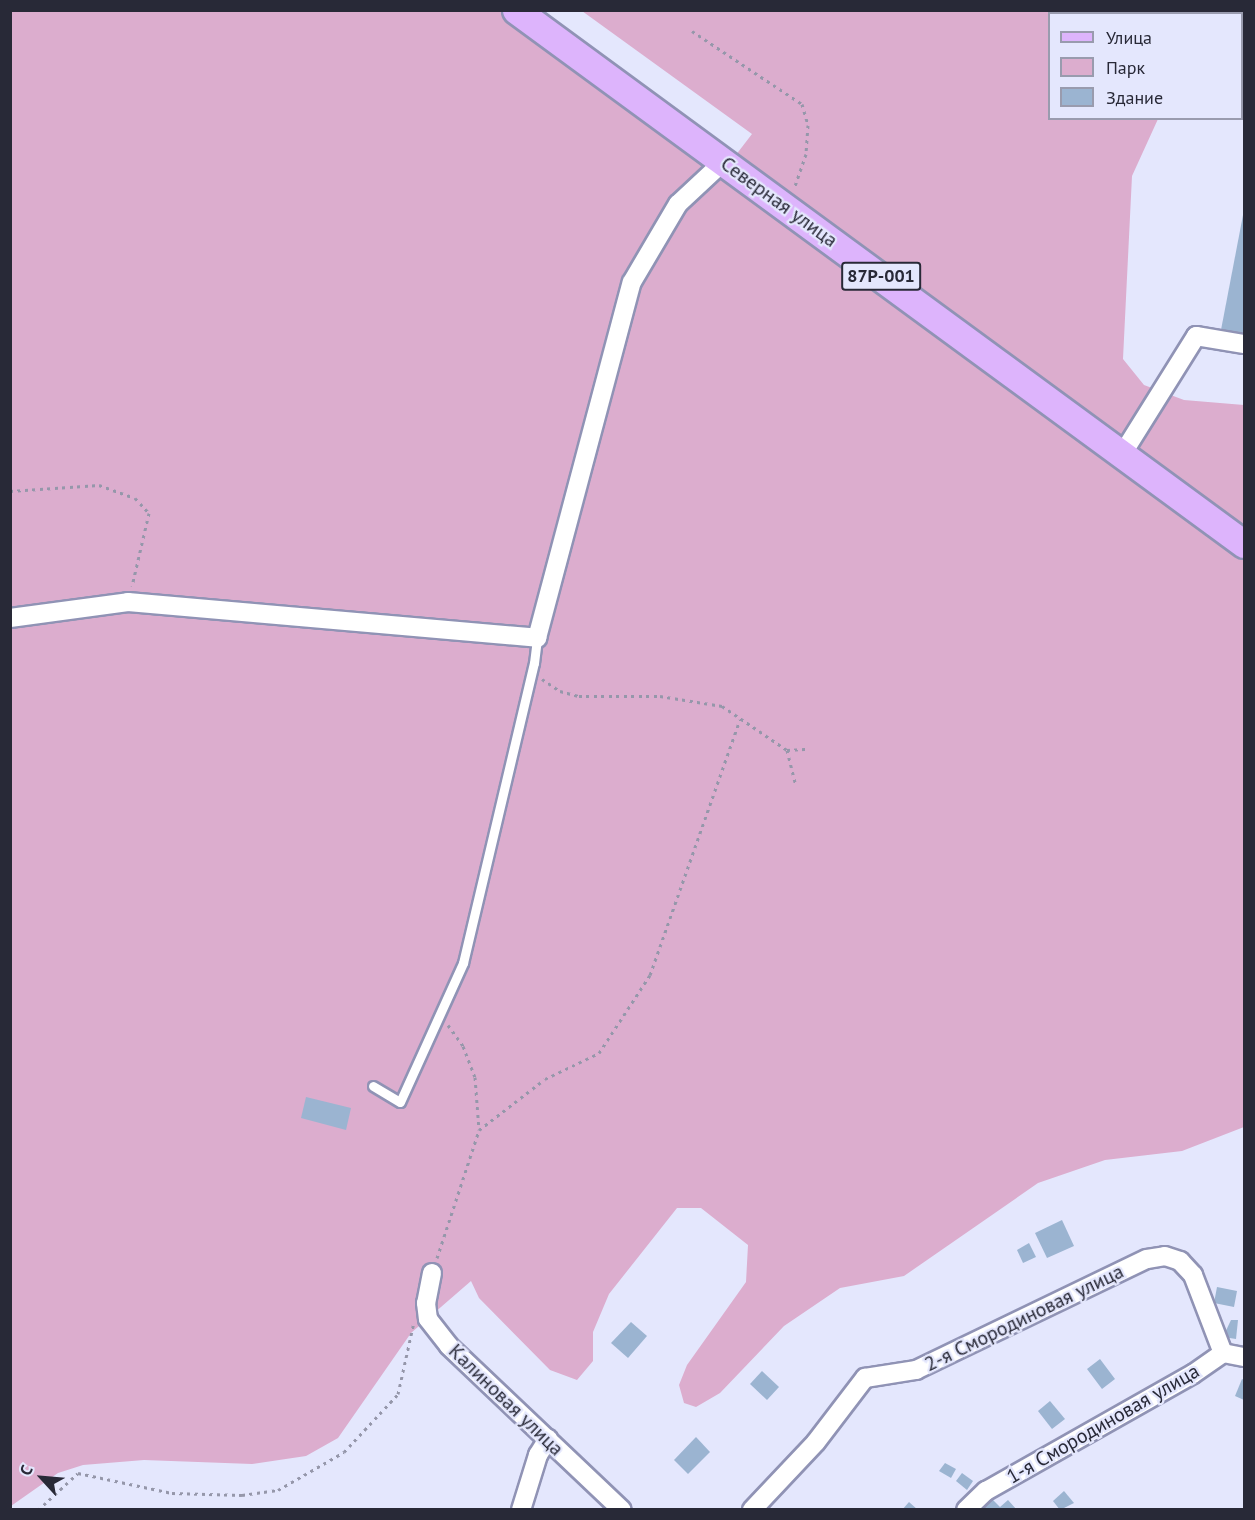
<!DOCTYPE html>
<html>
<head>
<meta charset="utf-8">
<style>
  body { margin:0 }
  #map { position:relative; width:1255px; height:1520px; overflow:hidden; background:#e4e7fd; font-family:"PT Sans",sans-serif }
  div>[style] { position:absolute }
  .green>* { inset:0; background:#dcadce }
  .building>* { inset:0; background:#9bb4d1 }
  .path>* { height:3px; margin-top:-1.5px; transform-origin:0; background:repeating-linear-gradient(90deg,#9597aa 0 3px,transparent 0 7.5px) }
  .roads { filter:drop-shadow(2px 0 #9093b5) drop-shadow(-2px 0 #9093b5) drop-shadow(0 2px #9093b5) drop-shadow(0 -2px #9093b5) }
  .lane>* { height:9px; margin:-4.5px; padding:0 4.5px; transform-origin:4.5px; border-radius:4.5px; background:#fff }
  .street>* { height:18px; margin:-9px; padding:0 9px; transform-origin:9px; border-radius:9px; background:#fff }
  .primary>* { height:27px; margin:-13.5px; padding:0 13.5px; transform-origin:13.5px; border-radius:13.5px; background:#ddb4fc }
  span { translate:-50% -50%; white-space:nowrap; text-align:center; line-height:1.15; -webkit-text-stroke:4.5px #e4e7fd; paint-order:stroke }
  .shield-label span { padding:2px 4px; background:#e4e7fd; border:2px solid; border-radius:4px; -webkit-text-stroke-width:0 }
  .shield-label { font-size:18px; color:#282937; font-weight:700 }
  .street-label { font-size:20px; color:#282937 }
  .frame { position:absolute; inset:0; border:12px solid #282937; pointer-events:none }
  .legend { position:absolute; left:1048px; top:12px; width:195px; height:108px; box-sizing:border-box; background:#e4e7fd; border:2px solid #999bae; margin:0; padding:8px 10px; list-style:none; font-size:18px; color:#282937 }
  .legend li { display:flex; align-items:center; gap:12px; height:30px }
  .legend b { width:30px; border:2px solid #999bae }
  .north { position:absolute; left:12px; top:1448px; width:60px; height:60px; -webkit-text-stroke:4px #e4e7fd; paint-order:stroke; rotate:296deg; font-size:16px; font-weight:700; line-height:24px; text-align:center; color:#282937 }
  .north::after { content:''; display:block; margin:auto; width:21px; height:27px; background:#282937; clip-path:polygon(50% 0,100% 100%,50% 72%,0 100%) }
</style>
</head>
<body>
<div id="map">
  <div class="green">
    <i style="clip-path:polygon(11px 11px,503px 11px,722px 173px,752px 134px,582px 11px,1244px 11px,1242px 94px,1242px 14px,1050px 14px,1050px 118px,1158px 119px,1132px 176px,1123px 359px,1144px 385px,1184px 400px,1244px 405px,1244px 1127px,1182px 1151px,1105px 1160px,1038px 1183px,904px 1276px,840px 1288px,784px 1326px,720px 1393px,696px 1407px,684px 1403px,679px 1385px,687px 1365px,746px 1282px,748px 1245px,701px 1208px,677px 1208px,609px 1294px,593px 1332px,593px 1361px,577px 1380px,550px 1370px,479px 1298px,471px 1281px,411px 1333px,338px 1438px,306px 1456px,252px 1464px,144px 1460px,83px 1465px,58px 1473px,11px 1506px)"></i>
  </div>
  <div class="building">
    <i style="clip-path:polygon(1243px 215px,1244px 215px,1244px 334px,1221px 330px)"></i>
    <i style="clip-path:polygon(306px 1097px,351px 1108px,346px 1130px,301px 1118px)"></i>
    <i style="clip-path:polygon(1062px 1220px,1074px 1246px,1047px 1258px,1035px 1233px)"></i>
    <i style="clip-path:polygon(1029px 1243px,1036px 1257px,1023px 1263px,1017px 1250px)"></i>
    <i style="clip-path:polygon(1217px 1287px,1237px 1291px,1234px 1307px,1214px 1303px)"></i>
    <i style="clip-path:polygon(1231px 1320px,1238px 1320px,1236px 1339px,1223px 1337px)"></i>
    <i style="clip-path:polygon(631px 1322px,647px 1336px,628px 1358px,611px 1343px)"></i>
    <i style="clip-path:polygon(1100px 1359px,1115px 1379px,1102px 1389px,1087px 1369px)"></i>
    <i style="clip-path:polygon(762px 1371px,779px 1387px,767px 1400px,750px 1384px)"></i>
    <i style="clip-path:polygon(1242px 1379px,1244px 1380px,1244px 1400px,1235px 1396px)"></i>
    <i style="clip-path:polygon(1050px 1401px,1065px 1419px,1052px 1429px,1038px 1411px)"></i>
    <i style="clip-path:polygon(696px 1437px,710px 1452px,688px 1474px,674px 1460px)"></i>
    <i style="clip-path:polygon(945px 1463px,956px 1469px,951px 1478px,939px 1471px)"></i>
    <i style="clip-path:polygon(962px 1473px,973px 1481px,967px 1490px,956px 1481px)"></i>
    <i style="clip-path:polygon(1064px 1491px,1074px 1503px,1060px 1510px,1053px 1501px)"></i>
    <i style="clip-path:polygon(992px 1499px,1000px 1507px,1008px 1500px,1017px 1510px,981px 1510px)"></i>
    <i style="clip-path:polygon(909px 1502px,918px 1510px,902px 1510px)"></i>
  </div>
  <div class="path">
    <i style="left:692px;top:31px;width:132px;rotate:33.6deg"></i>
    <i style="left:802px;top:104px;width:22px;rotate:74deg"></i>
    <i style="left:808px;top:125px;width:29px;rotate:94deg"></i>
    <i style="left:806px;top:154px;width:36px;rotate:109deg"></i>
    <i style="left:10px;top:491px;width:89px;rotate:-3.9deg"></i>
    <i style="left:99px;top:485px;width:38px;rotate:20deg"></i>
    <i style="left:135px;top:498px;width:21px;rotate:47deg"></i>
    <i style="left:149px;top:513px;width:75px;rotate:103.1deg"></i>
    <i style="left:542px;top:679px;width:22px;rotate:34deg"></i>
    <i style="left:560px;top:691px;width:20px;rotate:15deg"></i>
    <i style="left:579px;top:696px;width:81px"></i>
    <i style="left:660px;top:696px;width:63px;rotate:9.2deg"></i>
    <i style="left:722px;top:706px;width:78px;rotate:34.1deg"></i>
    <i style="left:787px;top:750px;width:22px;rotate:-3deg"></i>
    <i style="left:787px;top:750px;width:34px;rotate:76deg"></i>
    <i style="left:448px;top:1025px;width:26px;rotate:54deg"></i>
    <i style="left:463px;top:1046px;width:33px;rotate:69deg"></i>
    <i style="left:475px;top:1077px;width:53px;rotate:85.7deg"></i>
    <i style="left:437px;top:1258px;width:135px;rotate:-71.8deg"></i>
    <i style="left:479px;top:1130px;width:83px;rotate:-37.7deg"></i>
    <i style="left:545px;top:1079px;width:60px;rotate:-25.7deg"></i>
    <i style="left:599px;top:1053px;width:93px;rotate:-56.8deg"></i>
    <i style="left:650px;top:975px;width:271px;rotate:-70.6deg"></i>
    <i style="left:38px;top:1510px;width:54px;rotate:-42.8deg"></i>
    <i style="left:78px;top:1473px;width:96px;rotate:12deg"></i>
    <i style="left:172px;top:1493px;width:70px;rotate:1.6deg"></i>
    <i style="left:242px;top:1495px;width:36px;rotate:-8deg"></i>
    <i style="left:278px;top:1490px;width:76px;rotate:-29.9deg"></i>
    <i style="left:344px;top:1452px;width:79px;rotate:-47deg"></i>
    <i style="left:398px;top:1394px;width:74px;rotate:-77.5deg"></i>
  </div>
  <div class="roads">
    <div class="lane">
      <i style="left:373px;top:1086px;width:31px;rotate:31deg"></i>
      <i style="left:400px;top:1102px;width:153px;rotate:-65.6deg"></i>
      <i style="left:463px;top:963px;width:308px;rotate:-76.7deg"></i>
      <i style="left:534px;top:663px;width:25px;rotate:-83deg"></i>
    </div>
    <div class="street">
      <i style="left:1123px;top:453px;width:138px;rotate:-58deg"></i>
      <i style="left:1196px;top:336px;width:49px;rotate:9.5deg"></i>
      <i style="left:10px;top:618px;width:119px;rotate:-7.7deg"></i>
      <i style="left:128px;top:602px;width:411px;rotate:5deg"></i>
      <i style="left:537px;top:638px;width:368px;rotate:-75.1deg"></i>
      <i style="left:632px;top:282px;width:91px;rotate:-59.5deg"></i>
      <i style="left:678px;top:204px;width:62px;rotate:-43deg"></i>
      <i style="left:432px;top:1273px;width:31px;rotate:101deg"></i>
      <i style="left:426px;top:1303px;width:16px;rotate:83deg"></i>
      <i style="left:428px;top:1319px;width:34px;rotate:52deg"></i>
      <i style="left:449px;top:1346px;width:238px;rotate:43.5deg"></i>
      <i style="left:521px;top:1510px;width:58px;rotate:-72.8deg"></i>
      <i style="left:538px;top:1455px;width:19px;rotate:-58deg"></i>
      <i style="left:752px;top:1510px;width:93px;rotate:-46.7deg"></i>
      <i style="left:816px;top:1442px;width:81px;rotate:-52.6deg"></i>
      <i style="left:865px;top:1378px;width:52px;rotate:-8.9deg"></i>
      <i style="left:916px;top:1370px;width:256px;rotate:-25.7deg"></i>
      <i style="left:1147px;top:1259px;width:18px;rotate:-9deg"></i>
      <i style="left:1165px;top:1256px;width:16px;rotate:18deg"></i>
      <i style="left:1180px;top:1261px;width:19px;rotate:47deg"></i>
      <i style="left:1193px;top:1275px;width:84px;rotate:69deg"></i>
      <i style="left:966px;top:1510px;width:28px;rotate:-44deg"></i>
      <i style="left:986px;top:1491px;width:238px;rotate:-29.5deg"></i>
      <i style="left:1193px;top:1374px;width:37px;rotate:-35deg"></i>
      <i style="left:1223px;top:1353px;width:21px;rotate:11deg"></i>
    </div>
    <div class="primary">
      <i style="left:516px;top:10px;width:903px;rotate:36.26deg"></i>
    </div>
  </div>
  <div class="shield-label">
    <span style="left:881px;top:276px">87Р-001</span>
  </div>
  <div class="street-label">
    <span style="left:779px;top:202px;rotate:36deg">Северная улица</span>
    <span style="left:1024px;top:1318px;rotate:-26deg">2-я Смородиновая улица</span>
    <span style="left:506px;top:1400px;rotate:44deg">Калиновая улица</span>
    <span style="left:1103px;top:1424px;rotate:-30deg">1-я Смородиновая улица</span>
  </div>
  <div class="frame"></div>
  <ul class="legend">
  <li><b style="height:8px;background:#ddb4fc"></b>Улица</li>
  <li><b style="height:16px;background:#dcadce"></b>Парк</li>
  <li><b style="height:16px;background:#9bb4d1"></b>Здание</li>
  </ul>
  <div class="north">С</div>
</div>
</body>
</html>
